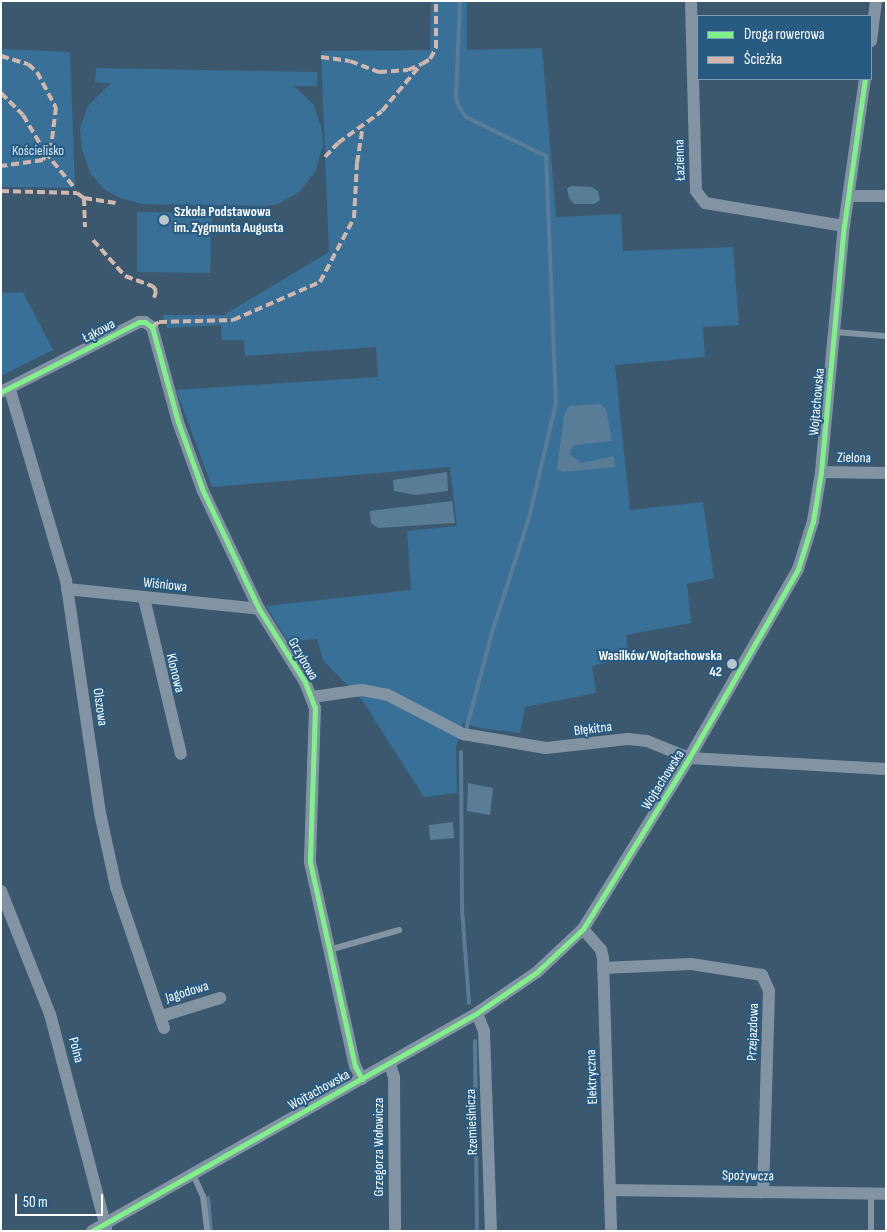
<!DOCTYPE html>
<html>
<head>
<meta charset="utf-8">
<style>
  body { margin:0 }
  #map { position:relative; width:887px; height:1232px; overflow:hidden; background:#3c586e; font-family:"Sofia Sans Condensed",sans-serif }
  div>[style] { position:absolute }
  .green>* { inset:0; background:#397097 }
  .water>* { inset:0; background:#597d97 }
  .stream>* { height:4px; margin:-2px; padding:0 2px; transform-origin:2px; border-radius:2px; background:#597d97 }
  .lane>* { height:6px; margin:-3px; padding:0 3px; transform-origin:3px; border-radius:3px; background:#8294a4 }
  .street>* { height:12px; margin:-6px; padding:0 6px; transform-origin:6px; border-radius:6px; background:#8294a4 }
  .quiet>* { height:4px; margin-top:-2px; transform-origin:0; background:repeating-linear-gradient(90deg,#d1b7ad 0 8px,transparent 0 12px) }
  .cycleway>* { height:5px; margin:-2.5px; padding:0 2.5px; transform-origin:2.5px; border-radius:2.5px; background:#82f089 }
  .dots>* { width:14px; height:14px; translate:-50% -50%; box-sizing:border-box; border:2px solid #285b82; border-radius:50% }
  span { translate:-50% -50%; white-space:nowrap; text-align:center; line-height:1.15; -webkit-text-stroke:4.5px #285b82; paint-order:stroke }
  .park-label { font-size:14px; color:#d3e7f5 }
  .street-label { font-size:14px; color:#fff }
  .poi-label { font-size:14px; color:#fff; font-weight:700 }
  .left { translate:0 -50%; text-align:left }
  .right { translate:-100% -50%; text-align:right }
  .frame { position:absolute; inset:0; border:2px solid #fff; pointer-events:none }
  .legend { position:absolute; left:697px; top:15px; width:175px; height:65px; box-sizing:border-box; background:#285b82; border:1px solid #7e9db4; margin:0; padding:6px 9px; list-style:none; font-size:15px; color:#fff }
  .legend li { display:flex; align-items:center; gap:10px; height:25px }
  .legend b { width:25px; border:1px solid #7e9db4 }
  .scale { position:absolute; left:15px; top:1194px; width:88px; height:22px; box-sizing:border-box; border:2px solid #fff; border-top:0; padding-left:6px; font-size:15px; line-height:18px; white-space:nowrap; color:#fff; -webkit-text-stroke:4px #285b82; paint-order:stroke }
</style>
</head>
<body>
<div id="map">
  <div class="green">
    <i style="clip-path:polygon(431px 1px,467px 1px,467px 50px,542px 48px,556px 217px,621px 214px,623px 251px,733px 247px,739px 325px,703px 327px,705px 357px,615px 365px,630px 510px,703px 502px,714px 578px,687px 584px,691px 623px,626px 635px,629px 657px,592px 666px,596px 693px,525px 707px,520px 733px,480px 728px,463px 723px,456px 748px,457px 793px,424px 797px,362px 700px,323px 660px,317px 639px,288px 642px,266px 606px,411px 590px,407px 531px,457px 526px,450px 467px,212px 487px,176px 390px,378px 377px,376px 347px,245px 356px,244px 340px,222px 340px,221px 325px,167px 328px,163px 315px,224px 315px,329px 252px,321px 51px,430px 50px)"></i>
    <i style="clip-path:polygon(1px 49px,70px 52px,75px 188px,1px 187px)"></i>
    <i style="clip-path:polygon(96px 68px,317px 72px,317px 86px,294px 86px,314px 105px,322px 130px,323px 146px,315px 172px,299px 192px,278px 204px,265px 206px,143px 204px,120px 198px,104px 189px,90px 173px,82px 149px,80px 128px,88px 106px,111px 83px,95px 82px)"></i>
    <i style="clip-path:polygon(137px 212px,212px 213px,210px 273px,137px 272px)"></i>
    <i style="clip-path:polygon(23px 292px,53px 350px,1px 376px,1px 293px)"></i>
  </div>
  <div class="water">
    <i style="clip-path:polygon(572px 186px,592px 187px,598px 191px,600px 200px,594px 204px,574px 204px,569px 198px,567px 188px)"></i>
    <i style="clip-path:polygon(601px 404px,606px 409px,612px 441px,574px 445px,569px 454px,582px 463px,614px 456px,615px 467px,562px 472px,557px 469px,564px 415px,569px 406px)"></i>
    <i style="clip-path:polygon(447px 472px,448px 491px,416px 495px,394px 491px,393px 480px)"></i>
    <i style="clip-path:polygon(452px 501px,455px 523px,378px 528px,371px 523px,370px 511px)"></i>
    <i style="clip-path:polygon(468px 783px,493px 788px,490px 815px,467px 811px)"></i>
    <i style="clip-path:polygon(453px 822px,454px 838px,430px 840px,429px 825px)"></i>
  </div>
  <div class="stream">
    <i style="left:460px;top:1px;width:97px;rotate:92.4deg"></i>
    <i style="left:456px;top:98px;width:9px;rotate:72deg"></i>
    <i style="left:459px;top:107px;width:12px;rotate:55deg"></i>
    <i style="left:466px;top:117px;width:89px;rotate:26deg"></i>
    <i style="left:546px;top:156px;width:247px;rotate:87.7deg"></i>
    <i style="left:556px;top:403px;width:118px;rotate:103.2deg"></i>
    <i style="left:529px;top:518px;width:124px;rotate:107.9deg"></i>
    <i style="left:491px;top:636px;width:97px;rotate:104.9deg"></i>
    <i style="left:461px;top:752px;width:157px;rotate:89.6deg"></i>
    <i style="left:462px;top:909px;width:94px;rotate:85.7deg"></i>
    <i style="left:475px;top:1041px;width:190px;rotate:89.4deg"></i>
    <i style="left:208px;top:1198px;width:33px;rotate:85deg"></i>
  </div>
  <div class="lane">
    <i style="left:835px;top:332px;width:50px;rotate:4.6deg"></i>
    <i style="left:329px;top:950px;width:73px;rotate:-15.9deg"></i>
    <i style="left:193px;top:1174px;width:24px;rotate:66deg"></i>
    <i style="left:203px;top:1196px;width:35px;rotate:83deg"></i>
    <i style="left:871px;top:1231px;width:37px;rotate:-90deg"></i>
  </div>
  <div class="street">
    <i style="left:691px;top:1px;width:190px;rotate:88.5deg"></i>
    <i style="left:696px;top:191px;width:15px;rotate:53deg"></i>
    <i style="left:705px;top:203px;width:141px;rotate:9.4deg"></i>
    <i style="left:871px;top:41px;width:40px;rotate:-82.9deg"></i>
    <i style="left:849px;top:196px;width:37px"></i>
    <i style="left:10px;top:390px;width:198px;rotate:73.6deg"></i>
    <i style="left:66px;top:580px;width:235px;rotate:81.7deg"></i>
    <i style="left:100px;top:813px;width:76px;rotate:77.8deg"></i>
    <i style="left:116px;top:887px;width:149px;rotate:71.2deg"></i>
    <i style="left:1px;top:392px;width:155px;rotate:-26.9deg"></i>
    <i style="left:139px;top:322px;width:6px"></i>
    <i style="left:145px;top:322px;width:9px;rotate:36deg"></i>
    <i style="left:152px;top:327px;width:98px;rotate:74.7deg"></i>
    <i style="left:178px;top:422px;width:73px;rotate:70.1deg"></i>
    <i style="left:203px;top:491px;width:131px;rotate:64.6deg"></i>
    <i style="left:259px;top:609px;width:86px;rotate:57.8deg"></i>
    <i style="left:305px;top:682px;width:28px;rotate:69deg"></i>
    <i style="left:315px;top:708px;width:154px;rotate:91.9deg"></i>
    <i style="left:310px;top:862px;width:209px;rotate:77.6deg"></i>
    <i style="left:355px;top:1066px;width:15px;rotate:62deg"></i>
    <i style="left:821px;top:472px;width:65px;rotate:0.9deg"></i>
    <i style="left:67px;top:589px;width:193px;rotate:5.9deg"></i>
    <i style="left:144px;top:598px;width:160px;rotate:76.7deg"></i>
    <i style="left:312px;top:697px;width:50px;rotate:-8deg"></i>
    <i style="left:362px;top:690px;width:26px;rotate:11deg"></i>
    <i style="left:388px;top:695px;width:85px;rotate:27.5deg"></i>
    <i style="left:463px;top:734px;width:84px;rotate:9.6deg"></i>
    <i style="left:546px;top:748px;width:82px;rotate:-6.3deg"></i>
    <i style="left:628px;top:739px;width:19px;rotate:6deg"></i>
    <i style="left:647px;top:741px;width:45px;rotate:22deg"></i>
    <i style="left:689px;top:758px;width:197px;rotate:3.2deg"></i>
    <i style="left:1px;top:891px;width:132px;rotate:68.3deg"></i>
    <i style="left:50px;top:1014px;width:221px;rotate:75.3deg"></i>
    <i style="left:583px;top:929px;width:28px;rotate:49deg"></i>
    <i style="left:601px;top:950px;width:8px;rotate:76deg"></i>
    <i style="left:603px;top:958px;width:273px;rotate:88.3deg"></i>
    <i style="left:603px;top:968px;width:88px;rotate:-2.6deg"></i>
    <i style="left:691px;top:964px;width:72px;rotate:8.8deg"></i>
    <i style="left:762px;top:975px;width:17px;rotate:66deg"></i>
    <i style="left:769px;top:991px;width:201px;rotate:91.7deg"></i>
    <i style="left:477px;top:1013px;width:19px;rotate:69deg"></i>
    <i style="left:484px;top:1031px;width:200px;rotate:88deg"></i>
    <i style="left:162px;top:1016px;width:61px;rotate:-17.2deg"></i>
    <i style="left:390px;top:1064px;width:14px;rotate:73deg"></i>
    <i style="left:394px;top:1077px;width:154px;rotate:89.6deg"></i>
    <i style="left:610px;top:1190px;width:276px;rotate:0.8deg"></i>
    <i style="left:92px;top:1231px;width:442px;rotate:-29.5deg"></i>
    <i style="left:477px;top:1013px;width:73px;rotate:-34.3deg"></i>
    <i style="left:537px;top:972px;width:63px;rotate:-43.1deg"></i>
    <i style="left:583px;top:929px;width:201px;rotate:-58.2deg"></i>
    <i style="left:689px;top:758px;width:218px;rotate:-60deg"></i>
    <i style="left:798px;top:569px;width:50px;rotate:-72.6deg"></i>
    <i style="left:813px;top:521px;width:50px;rotate:-80.7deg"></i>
    <i style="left:821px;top:472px;width:247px;rotate:-84.7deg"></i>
    <i style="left:844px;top:226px;width:148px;rotate:-81.9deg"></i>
  </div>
  <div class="quiet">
    <i style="left:1px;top:56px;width:28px;rotate:17deg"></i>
    <i style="left:28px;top:64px;width:12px;rotate:42deg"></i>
    <i style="left:37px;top:72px;width:40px;rotate:62deg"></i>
    <i style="left:56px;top:107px;width:39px;rotate:97deg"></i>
    <i style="left:51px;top:146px;width:16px;rotate:120deg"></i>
    <i style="left:43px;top:160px;width:42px;rotate:171.9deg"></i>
    <i style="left:321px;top:57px;width:29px;rotate:8deg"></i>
    <i style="left:350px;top:61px;width:31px;rotate:21deg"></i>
    <i style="left:379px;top:72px;width:29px;rotate:-4deg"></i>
    <i style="left:408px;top:70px;width:15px;rotate:-23deg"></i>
    <i style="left:422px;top:64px;width:9px;rotate:-32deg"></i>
    <i style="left:430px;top:59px;width:13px;rotate:-61deg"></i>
    <i style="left:436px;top:48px;width:47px;rotate:-90deg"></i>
    <i style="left:1px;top:93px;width:31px;rotate:45deg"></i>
    <i style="left:23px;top:115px;width:43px;rotate:59.3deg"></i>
    <i style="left:45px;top:152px;width:44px;rotate:50.5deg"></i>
    <i style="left:325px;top:157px;width:19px;rotate:-47deg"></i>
    <i style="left:338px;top:143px;width:54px;rotate:-36deg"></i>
    <i style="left:382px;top:111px;width:56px;rotate:-50.1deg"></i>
    <i style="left:1px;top:191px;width:76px;rotate:1.5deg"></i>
    <i style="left:77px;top:193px;width:9px;rotate:36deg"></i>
    <i style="left:84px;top:198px;width:32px;rotate:9deg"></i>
    <i style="left:84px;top:198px;width:29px;rotate:88deg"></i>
    <i style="left:93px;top:240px;width:48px;rotate:48.4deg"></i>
    <i style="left:125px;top:276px;width:30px;rotate:20deg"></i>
    <i style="left:153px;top:286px;width:6px;rotate:59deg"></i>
    <i style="left:156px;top:291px;width:7px;rotate:106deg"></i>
    <i style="left:152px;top:327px;width:9px;rotate:-36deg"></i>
    <i style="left:159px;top:322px;width:74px;rotate:-1.5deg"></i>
    <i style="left:233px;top:320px;width:95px;rotate:-23.6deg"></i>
    <i style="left:320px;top:282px;width:72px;rotate:-62deg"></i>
    <i style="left:354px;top:218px;width:55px;rotate:-86.9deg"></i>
    <i style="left:357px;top:163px;width:36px;rotate:-81deg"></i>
  </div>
  <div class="cycleway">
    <i style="left:1px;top:392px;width:155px;rotate:-26.9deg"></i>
    <i style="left:139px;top:322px;width:6px"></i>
    <i style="left:145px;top:322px;width:9px;rotate:36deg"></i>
    <i style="left:152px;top:327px;width:98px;rotate:74.7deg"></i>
    <i style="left:178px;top:422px;width:73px;rotate:70.1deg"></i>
    <i style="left:203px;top:491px;width:131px;rotate:64.6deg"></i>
    <i style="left:259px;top:609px;width:86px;rotate:57.8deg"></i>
    <i style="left:305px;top:682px;width:28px;rotate:69deg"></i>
    <i style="left:315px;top:708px;width:154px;rotate:91.9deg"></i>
    <i style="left:310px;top:862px;width:209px;rotate:77.6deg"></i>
    <i style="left:355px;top:1066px;width:15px;rotate:62deg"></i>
    <i style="left:92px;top:1231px;width:442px;rotate:-29.5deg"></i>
    <i style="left:477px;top:1013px;width:73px;rotate:-34.3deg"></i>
    <i style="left:537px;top:972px;width:63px;rotate:-43.1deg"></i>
    <i style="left:583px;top:929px;width:201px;rotate:-58.2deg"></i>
    <i style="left:689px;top:758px;width:218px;rotate:-60deg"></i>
    <i style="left:798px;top:569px;width:50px;rotate:-72.6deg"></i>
    <i style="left:813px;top:521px;width:50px;rotate:-80.7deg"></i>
    <i style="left:821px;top:472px;width:247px;rotate:-84.7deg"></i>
    <i style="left:844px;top:226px;width:148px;rotate:-81.9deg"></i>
  </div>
  <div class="dots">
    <i style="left:164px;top:220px;background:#bbc5cc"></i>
    <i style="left:732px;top:664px;background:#bbc5cc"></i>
  </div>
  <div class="park-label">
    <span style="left:38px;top:151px">Kościelisko</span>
  </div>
  <div class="street-label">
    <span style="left:680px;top:160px;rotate:-92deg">Łazienna</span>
    <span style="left:99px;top:331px;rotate:-28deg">Łąkowa</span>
    <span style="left:817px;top:402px;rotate:-85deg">Wojtachowska</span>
    <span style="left:854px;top:458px;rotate:1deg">Zielona</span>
    <span style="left:165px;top:585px;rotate:6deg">Wiśniowa</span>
    <span style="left:303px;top:659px;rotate:60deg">Grzybowa</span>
    <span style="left:175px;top:673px;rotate:76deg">Klonowa</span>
    <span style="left:100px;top:707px;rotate:82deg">Olszowa</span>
    <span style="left:593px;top:729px;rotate:-7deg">Błękitna</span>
    <span style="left:663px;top:780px;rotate:-58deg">Wojtachowska</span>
    <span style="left:187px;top:992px;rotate:-17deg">Jagodowa</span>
    <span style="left:753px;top:1032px;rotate:-88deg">Przejazdowa</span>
    <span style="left:76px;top:1050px;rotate:75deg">Polna</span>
    <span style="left:592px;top:1077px;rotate:-92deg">Elektryczna</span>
    <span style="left:319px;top:1090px;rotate:-29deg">Wojtachowska</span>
    <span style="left:472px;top:1122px;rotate:-92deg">Rzemieślnicza</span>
    <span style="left:379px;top:1147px;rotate:-90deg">Grzegorza Wołowicza</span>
    <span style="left:748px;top:1176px;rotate:1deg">Spożywcza</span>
  </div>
  <div class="poi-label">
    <span class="left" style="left:174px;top:220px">Szkoła Podstawowa<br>im. Zygmunta Augusta</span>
    <span class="right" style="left:722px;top:664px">Wasilków/Wojtachowska<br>42</span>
  </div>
  <div class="frame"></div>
  <ul class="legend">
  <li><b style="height:6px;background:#82f089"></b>Droga rowerowa</li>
  <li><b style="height:6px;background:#d1b7ad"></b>Ścieżka</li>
  </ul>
  <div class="scale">50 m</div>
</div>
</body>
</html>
